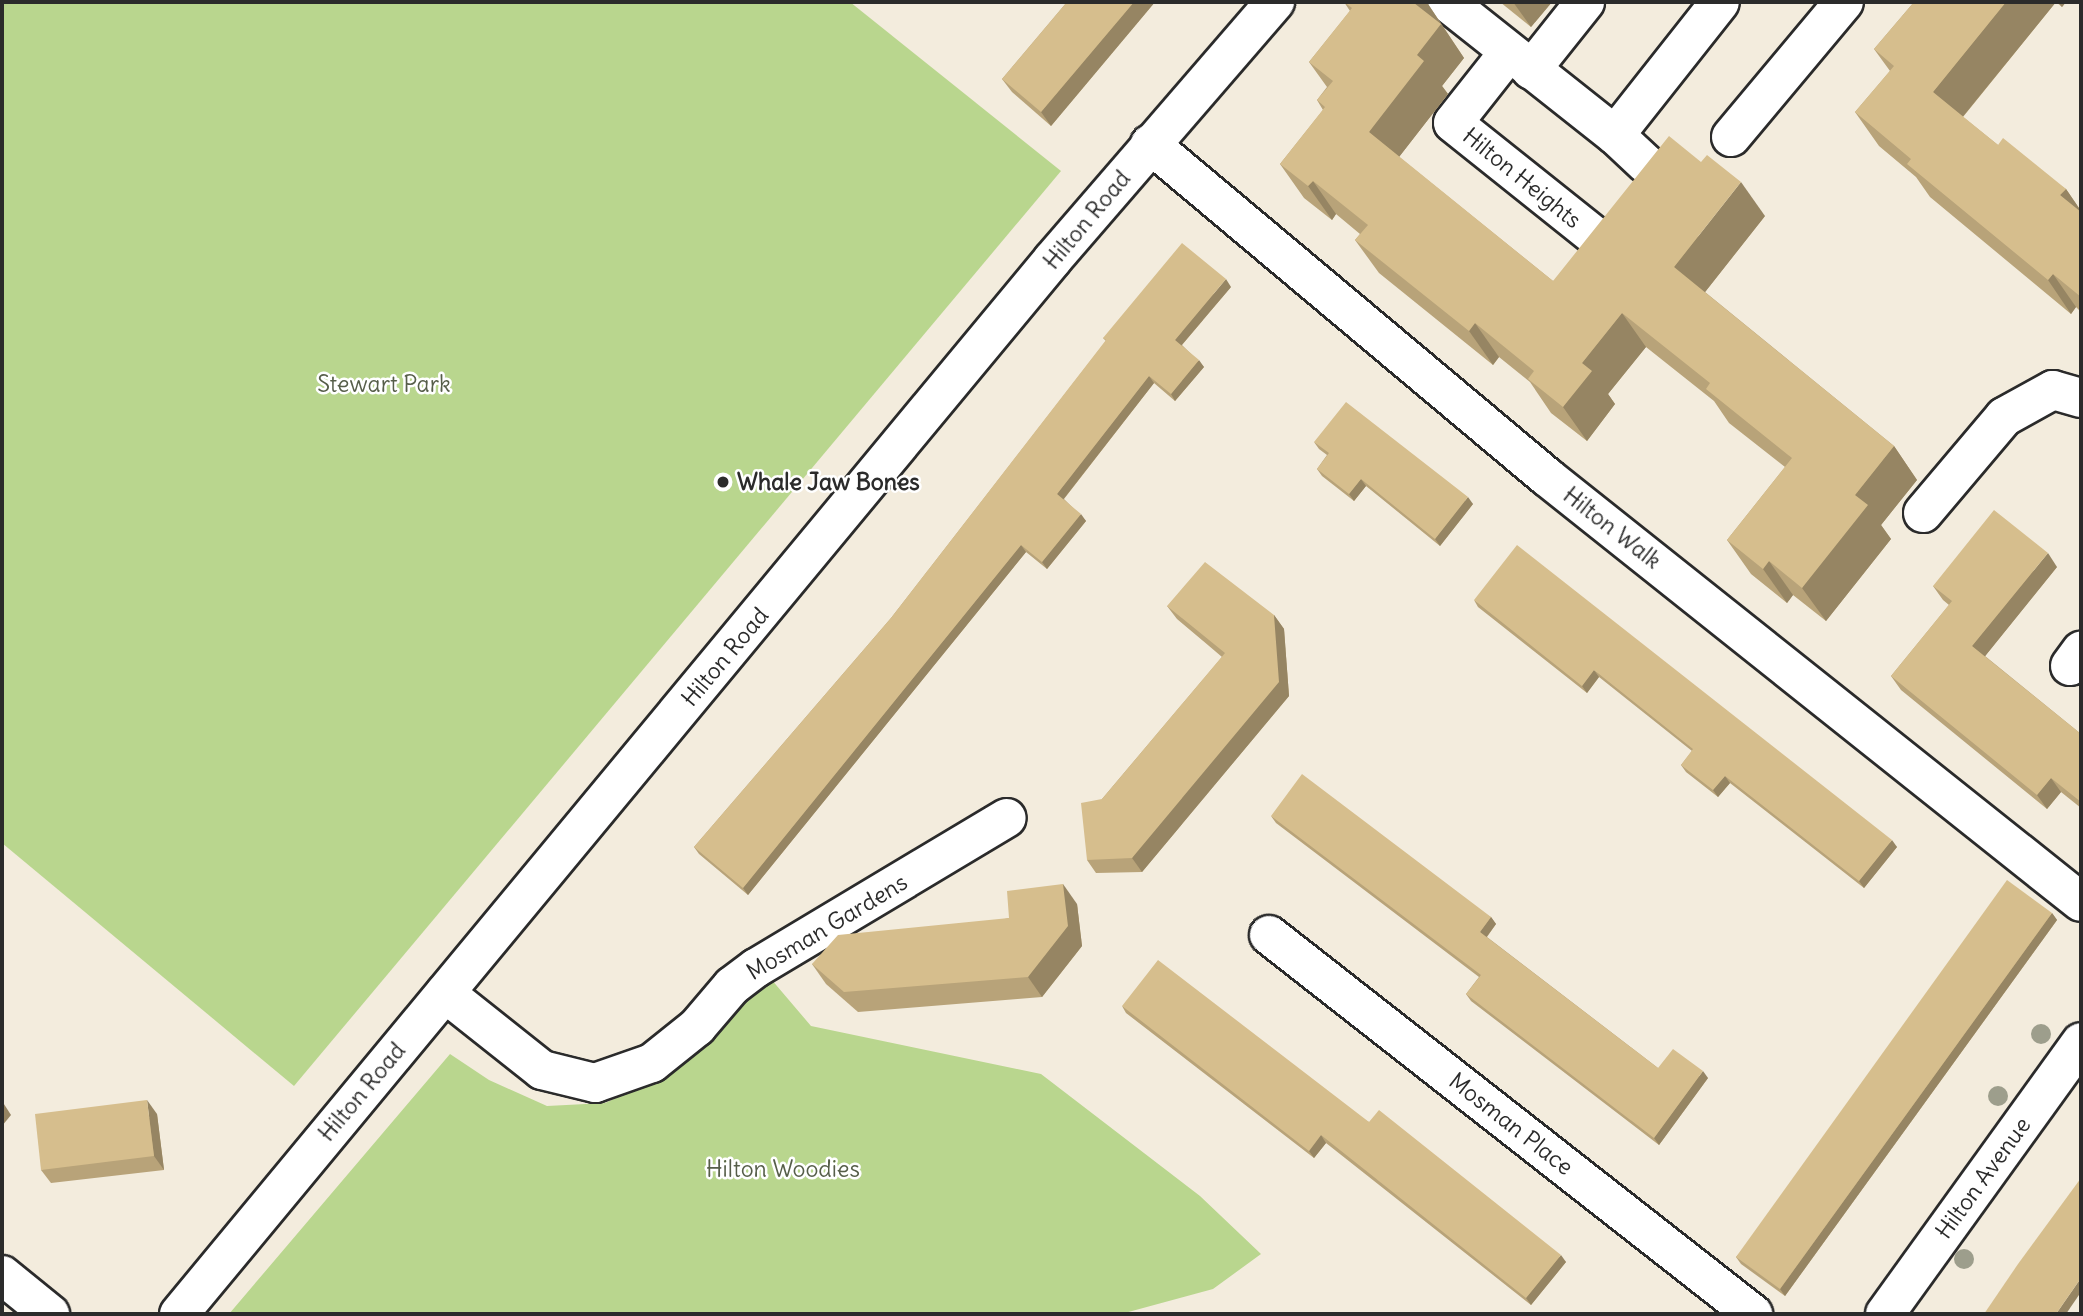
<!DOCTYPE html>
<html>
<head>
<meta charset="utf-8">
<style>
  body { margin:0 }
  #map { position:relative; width:2083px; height:1316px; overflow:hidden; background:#f3ecdd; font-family:Delius,sans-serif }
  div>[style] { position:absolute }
  .green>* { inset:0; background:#b9d68e }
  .roads { filter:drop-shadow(2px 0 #2b2b2b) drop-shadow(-2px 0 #2b2b2b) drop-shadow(0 2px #2b2b2b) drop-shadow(0 -2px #2b2b2b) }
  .minor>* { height:38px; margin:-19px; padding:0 19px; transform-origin:19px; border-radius:19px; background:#fff }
  .trees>* { width:20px; height:20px; margin:-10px; border-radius:50%; background:#9d9e8c }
  .wall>* { inset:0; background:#b8a379 }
  .shaded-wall>* { inset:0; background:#968563 }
  .building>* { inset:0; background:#d6be8d }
  .dots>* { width:19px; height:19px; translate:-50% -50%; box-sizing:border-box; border:4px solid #fff; border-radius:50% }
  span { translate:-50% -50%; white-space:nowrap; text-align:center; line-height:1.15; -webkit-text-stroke:5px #fff; paint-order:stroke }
  .street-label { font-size:23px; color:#2b2b2b }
  .park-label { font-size:23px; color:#565e49 }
  .poi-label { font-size:23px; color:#2b2b2b; font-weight:700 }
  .left { translate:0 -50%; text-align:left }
  .frame { position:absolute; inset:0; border:4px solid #2b2b2b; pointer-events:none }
</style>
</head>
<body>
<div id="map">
  <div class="green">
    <i style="clip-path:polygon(2px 2px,850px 2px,1061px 171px,294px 1086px,2px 843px)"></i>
    <i style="clip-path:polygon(771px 979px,811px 1026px,1041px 1074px,1200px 1196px,1261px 1254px,1213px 1289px,1121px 1314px,229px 1314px,450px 1054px,489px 1080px,547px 1106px,605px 1103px,673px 1072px)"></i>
  </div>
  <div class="roads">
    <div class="minor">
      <i style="left:1447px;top:2px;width:214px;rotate:38.4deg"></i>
      <i style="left:1615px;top:135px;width:169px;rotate:-51.7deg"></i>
      <i style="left:1509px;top:52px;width:90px;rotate:128.3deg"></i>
      <i style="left:1453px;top:123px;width:183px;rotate:38.6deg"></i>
      <i style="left:1531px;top:70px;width:87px;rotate:-51.5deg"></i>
      <i style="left:1615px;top:135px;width:42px;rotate:43.1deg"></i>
      <i style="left:1731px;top:137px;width:176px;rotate:-50.1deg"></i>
      <i style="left:1150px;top:144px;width:518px;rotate:39.99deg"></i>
      <i style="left:1547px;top:477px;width:682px;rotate:38.52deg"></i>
      <i style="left:1923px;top:513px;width:126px;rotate:-49.8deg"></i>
      <i style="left:2004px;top:417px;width:56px;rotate:-28.9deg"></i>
      <i style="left:2053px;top:390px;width:29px;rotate:16deg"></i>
      <i style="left:2070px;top:666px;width:19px;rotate:-54deg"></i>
      <i style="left:1269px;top:935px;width:615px;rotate:38.06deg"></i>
      <i style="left:445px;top:993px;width:124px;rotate:38.4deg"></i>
      <i style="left:542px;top:1070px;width:55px;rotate:13.8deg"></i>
      <i style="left:595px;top:1083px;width:60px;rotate:-19.3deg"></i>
      <i style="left:652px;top:1063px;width:58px;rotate:-38.7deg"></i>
      <i style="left:697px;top:1027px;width:54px;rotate:-49.5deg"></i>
      <i style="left:732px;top:986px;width:30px;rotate:-37deg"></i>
      <i style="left:756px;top:968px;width:292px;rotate:-30.9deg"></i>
      <i style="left:2px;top:1275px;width:62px;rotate:39.1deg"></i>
      <i style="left:179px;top:1314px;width:1370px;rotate:-50.36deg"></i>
      <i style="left:1053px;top:259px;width:340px;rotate:-49.2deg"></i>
      <i style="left:1885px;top:1314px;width:335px;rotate:-54.2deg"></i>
    </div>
  </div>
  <div class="trees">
    <i style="left:2041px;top:1034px"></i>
    <i style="left:1998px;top:1096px"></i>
    <i style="left:1964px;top:1259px"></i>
  </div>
  <div class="wall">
    <i style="clip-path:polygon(1067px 2px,1155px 2px,1051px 126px,1012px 92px,1002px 79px)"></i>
    <i style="clip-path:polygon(1344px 2px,1428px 2px,1428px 4px,1464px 58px,1442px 86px,1448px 94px,1399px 157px,1553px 281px,1765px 216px,1705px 292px,1894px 446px,1917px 480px,1881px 525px,1891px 539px,1826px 621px,1793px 595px,1787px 603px,1751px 574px,1727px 540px,1785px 467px,1729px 423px,1714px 401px,1646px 347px,1608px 394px,1615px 404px,1587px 441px,1551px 413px,1530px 382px,1499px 357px,1493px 365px,1379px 273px,1355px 240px,1360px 234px,1336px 214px,1332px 220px,1304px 198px,1280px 164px,1323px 110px,1317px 100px,1327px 87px,1309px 62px,1350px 11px)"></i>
    <i style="clip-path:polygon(1500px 2px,1552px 2px,1531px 27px)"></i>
    <i style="clip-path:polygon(1914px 2px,2066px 2px,2062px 7px,2056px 2px,1963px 117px,1998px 145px,2066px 189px,2081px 211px,2081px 312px,2076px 307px,2071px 314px,1930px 197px,1916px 177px,1879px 146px,1855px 112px,1890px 71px,1874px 49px)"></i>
    <i style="clip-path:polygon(1231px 287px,1182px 345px,1204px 367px,1175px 401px,1154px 383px,1064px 499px,1086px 521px,1047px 569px,1026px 552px,748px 895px,699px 854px,694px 847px,891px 618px,1106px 341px,1103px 338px)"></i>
    <i style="clip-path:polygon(1314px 442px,1473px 504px,1440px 546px,1366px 486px,1354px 501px,1322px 476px,1317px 469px,1327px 455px,1319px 449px)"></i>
    <i style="clip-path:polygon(2057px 567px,1985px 656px,2081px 734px,2081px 808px,2061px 792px,2047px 809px,1901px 690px,1891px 676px,1949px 605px,1943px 600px,1933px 586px)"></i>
    <i style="clip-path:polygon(1474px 600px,1897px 847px,1864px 888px,1730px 783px,1718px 797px,1686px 772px,1681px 765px,1692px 751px,1599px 677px,1587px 693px,1478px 607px)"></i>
    <i style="clip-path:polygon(1167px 606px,1274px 615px,1284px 629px,1289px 696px,1142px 872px,1096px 873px,1087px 860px,1102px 799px,1222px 657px,1177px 619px)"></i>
    <i style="clip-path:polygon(1271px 816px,1491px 917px,1496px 924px,1487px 937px,1658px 1068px,1708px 1078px,1659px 1145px,1471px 1001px,1466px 994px,1479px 977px,1276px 823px)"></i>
    <i style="clip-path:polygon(1077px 904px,1082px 946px,1042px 997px,858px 1012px,826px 984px,812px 964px,1009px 918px)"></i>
    <i style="clip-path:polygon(2052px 913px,2057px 920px,1785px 1296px,1741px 1264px,1736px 1257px)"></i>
    <i style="clip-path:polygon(1122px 1006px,1369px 1122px,1566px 1262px,1531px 1305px,1326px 1143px,1314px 1158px,1126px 1013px)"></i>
    <i style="clip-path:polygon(157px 1114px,164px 1170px,51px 1183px,41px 1170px)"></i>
  </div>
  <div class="shaded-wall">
    <i style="clip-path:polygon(1134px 2px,1155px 2px,1051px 126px,1041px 112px)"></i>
    <i style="clip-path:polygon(1415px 2px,1428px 2px,1428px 4px,1464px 58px,1442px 86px,1448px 94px,1392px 166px,1369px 132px,1417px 55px)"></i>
    <i style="clip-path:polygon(1513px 2px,1552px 2px,1531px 27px)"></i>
    <i style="clip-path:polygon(2006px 2px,2056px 2px,1956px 125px,1933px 92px)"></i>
    <i style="clip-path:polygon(2058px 2px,2066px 2px,2062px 7px)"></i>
    <i style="clip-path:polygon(1313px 181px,1336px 214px,1332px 220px,1308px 186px)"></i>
    <i style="clip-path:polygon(1741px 182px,1765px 216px,1698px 301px,1674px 267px)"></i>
    <i style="clip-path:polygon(2066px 189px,2081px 211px,2081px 225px,2060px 195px)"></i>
    <i style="clip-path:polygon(2053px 274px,2076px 307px,2071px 314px,2048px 280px)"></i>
    <i style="clip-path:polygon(1226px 279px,1231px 287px,1180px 347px,1175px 340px)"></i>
    <i style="clip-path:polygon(1622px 313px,1646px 347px,1608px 394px,1615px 404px,1587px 441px,1563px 407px,1582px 363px)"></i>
    <i style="clip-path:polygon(1475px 323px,1499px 357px,1493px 365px,1469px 331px)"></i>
    <i style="clip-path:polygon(1199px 360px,1204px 367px,1175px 401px,1171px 394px)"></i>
    <i style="clip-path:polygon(1149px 376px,1154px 383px,1062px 501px,1057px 494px)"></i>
    <i style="clip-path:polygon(1894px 446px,1917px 480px,1881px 525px,1891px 539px,1826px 621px,1802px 588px,1855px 495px)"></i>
    <i style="clip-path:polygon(1361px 479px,1366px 486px,1354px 501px,1349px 494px)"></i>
    <i style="clip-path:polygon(1468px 497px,1473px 504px,1440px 546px,1435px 539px)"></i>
    <i style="clip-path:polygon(1081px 514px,1086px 521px,1047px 569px,1042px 562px)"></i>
    <i style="clip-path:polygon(1021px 545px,1026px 552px,748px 895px,743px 888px)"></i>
    <i style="clip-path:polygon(2048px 553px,2057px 567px,1982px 660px,1972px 646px)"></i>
    <i style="clip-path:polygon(1769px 561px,1793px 595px,1787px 603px,1763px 569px)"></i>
    <i style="clip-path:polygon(1274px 615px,1284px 629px,1289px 696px,1142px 872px,1132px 858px)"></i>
    <i style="clip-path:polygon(1594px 670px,1599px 677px,1587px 693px,1582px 686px)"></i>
    <i style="clip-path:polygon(1725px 776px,1730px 783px,1718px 797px,1713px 790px)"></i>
    <i style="clip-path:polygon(2051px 778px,2061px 792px,2047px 809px,2037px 795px)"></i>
    <i style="clip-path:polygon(1892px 840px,1897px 847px,1864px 888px,1859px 881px)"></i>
    <i style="clip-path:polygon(1063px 884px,1077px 904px,1082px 946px,1042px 997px,1028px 977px)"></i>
    <i style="clip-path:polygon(2052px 913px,2057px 920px,1785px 1296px,1780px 1289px)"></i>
    <i style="clip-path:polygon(1491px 917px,1496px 924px,1485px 939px,1480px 932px)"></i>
    <i style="clip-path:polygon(1703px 1071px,1708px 1078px,1659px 1145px,1654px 1138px)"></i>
    <i style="clip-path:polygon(147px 1100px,157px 1114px,164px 1170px,154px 1156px)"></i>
    <i style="clip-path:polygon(2px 1101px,11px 1115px,2px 1126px)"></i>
    <i style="clip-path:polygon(1321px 1135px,1326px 1143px,1314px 1158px,1309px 1151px)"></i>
    <i style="clip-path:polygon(1561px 1255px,1566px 1262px,1531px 1305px,1526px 1298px)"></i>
    <i style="clip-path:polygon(2081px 1278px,2081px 1292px,2066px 1314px,2056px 1314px)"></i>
  </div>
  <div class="building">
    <i style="clip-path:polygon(1067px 2px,1134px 2px,1041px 112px,1002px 79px)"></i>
    <i style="clip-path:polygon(1344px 2px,1415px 2px,1414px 3px,1441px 24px,1417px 55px,1424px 61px,1369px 132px,1553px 281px,1669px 136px,1701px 162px,1707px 155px,1741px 182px,1674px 267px,1894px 446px,1855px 495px,1868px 505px,1802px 588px,1769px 561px,1763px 569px,1727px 540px,1792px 458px,1706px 389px,1710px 383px,1622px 313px,1582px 363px,1592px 371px,1563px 407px,1528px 379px,1534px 371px,1475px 323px,1469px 331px,1355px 240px,1368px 225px,1313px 181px,1308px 186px,1280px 164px,1325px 107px,1317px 100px,1333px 81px,1309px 62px,1352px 8px)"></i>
    <i style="clip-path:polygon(1914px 2px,2006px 2px,1933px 92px,1998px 145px,2003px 138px,2066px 189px,2060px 195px,2081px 212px,2081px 297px,2053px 274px,2048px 280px,1907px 164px,1911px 159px,1855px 112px,1894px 66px,1874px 49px)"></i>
    <i style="clip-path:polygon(1182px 243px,1226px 279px,1175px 340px,1199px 360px,1171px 394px,1149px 376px,1057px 494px,1081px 514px,1042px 562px,1021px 545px,743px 888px,694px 847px,891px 618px,1106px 340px,1103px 338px)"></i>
    <i style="clip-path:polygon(1346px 402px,1468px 497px,1435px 539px,1361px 479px,1349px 494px,1317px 469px,1329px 453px,1314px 442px)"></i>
    <i style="clip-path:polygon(1994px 510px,2048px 553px,1972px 646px,2081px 734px,2081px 802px,2051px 778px,2037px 795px,1891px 676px,1952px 601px,1933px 586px)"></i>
    <i style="clip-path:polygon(1517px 545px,1892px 840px,1859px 881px,1725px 776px,1713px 790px,1681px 765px,1693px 749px,1594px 670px,1582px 686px,1474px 600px)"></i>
    <i style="clip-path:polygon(1205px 562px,1274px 615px,1279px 682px,1132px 858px,1087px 860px,1081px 803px,1102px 799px,1225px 653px,1167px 606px)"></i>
    <i style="clip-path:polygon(1302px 774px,1491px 917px,1480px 932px,1658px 1068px,1673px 1049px,1703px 1071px,1654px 1138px,1466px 994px,1481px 975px,1271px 816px)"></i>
    <i style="clip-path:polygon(2007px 880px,2052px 913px,1780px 1289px,1736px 1257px)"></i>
    <i style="clip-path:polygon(1063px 884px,1068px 926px,1028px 977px,844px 992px,812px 964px,838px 935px,1009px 918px,1007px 891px)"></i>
    <i style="clip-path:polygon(1158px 960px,1369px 1122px,1379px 1110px,1561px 1255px,1526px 1298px,1321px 1135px,1309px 1151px,1122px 1006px)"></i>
    <i style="clip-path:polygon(147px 1100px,154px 1156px,41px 1170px,35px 1114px)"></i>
    <i style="clip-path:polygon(2081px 1178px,2081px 1278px,2056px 1314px,1984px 1314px,2018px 1264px)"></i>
  </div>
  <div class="dots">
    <i style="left:723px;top:482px;background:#2b2b2b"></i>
  </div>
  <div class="street-label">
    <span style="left:1522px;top:178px;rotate:39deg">Hilton Heights</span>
    <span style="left:1087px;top:220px;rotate:-50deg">Hilton Road</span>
    <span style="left:1612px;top:528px;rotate:38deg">Hilton Walk</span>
    <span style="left:725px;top:657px;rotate:-50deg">Hilton Road</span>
    <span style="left:827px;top:927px;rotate:-31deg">Mosman Gardens</span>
    <span style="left:362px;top:1092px;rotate:-50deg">Hilton Road</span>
    <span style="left:1511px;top:1124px;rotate:38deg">Mosman Place</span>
    <span style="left:1983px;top:1178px;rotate:-54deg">Hilton Avenue</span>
  </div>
  <div class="park-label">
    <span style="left:384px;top:384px">Stewart Park</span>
    <span style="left:783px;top:1169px">Hilton Woodies</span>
  </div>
  <div class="poi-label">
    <span class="left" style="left:737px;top:482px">Whale Jaw Bones</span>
  </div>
  <div class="frame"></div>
</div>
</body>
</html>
